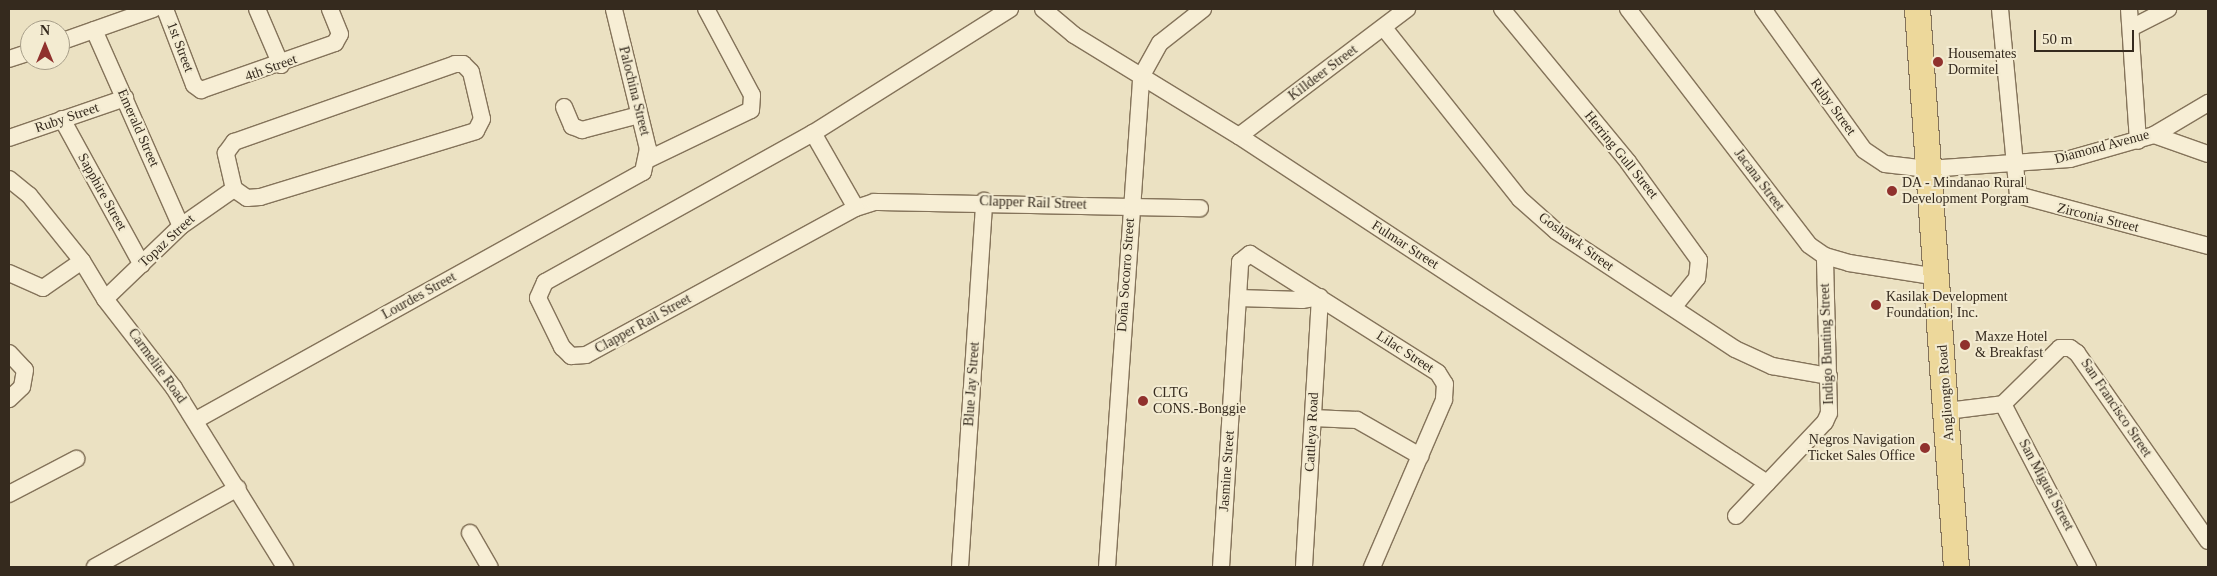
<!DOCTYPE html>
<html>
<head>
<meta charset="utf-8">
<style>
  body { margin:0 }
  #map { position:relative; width:2217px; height:576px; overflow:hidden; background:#ebe1c2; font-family:"Times New Roman",serif }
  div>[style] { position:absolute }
  .roads { filter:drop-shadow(1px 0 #84735a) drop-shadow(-1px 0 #84735a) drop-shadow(0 1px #84735a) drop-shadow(0 -1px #84735a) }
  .street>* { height:16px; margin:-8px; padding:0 8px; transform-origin:8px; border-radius:8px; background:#f7eed5 }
  .primary>* { height:25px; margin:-12.5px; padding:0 12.5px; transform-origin:12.5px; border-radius:12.5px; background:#edd89b }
  .dots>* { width:14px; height:14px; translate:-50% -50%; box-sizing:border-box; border:2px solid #f3ebd1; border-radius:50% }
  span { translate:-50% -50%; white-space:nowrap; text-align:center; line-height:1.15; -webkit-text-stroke:4px #f3ebd1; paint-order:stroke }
  .street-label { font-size:14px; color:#352a1e }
  .poi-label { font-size:14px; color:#352a1e }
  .left { translate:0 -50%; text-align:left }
  .right { translate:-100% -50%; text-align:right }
  .frame { position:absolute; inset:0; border:10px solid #352a1e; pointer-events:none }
  .north { position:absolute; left:20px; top:20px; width:50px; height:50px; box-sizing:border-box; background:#f3ebd1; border:1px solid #a79e89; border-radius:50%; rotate:0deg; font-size:14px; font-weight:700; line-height:20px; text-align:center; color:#352a1e }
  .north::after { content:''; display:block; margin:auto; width:18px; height:22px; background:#90312d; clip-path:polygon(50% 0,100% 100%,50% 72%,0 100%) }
  .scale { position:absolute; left:2034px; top:30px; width:100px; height:22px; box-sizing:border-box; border:2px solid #352a1e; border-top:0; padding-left:6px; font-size:15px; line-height:18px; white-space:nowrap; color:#352a1e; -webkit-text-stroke:4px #f3ebd1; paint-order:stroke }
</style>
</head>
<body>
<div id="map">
  <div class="roads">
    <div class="street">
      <i style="left:165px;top:9px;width:81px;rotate:69.1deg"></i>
      <i style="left:194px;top:85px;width:9px;rotate:36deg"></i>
      <i style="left:201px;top:90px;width:142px;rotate:-19.3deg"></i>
      <i style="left:335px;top:43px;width:10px;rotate:-61deg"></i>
      <i style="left:340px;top:34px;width:27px;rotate:-112deg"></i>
      <i style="left:257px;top:9px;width:61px;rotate:66.8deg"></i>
      <i style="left:1010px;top:9px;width:233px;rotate:147.8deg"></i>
      <i style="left:813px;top:133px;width:307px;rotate:150.9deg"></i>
      <i style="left:545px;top:282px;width:17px;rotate:114deg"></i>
      <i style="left:538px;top:298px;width:55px;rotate:63.9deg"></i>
      <i style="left:562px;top:347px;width:13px;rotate:45deg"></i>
      <i style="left:571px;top:356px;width:15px;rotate:-4deg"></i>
      <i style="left:586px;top:355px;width:307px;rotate:-28.6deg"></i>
      <i style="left:856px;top:208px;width:19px;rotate:-18deg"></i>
      <i style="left:874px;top:202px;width:326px;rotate:1.1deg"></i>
      <i style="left:1043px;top:9px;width:40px;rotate:40deg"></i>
      <i style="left:1074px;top:35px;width:193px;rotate:31.5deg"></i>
      <i style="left:1239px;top:136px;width:632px;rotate:33.31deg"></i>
      <i style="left:1502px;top:9px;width:198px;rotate:50.5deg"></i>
      <i style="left:1628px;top:162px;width:121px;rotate:54.1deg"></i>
      <i style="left:1699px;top:260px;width:18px;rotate:96deg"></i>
      <i style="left:1697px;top:278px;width:38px;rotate:129deg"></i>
      <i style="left:1628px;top:9px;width:297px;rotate:52.5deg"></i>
      <i style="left:1809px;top:245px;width:19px;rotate:35deg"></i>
      <i style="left:1825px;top:256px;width:25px;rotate:16deg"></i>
      <i style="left:1849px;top:263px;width:89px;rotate:9deg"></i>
      <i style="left:1763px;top:9px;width:173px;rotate:54.4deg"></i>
      <i style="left:1864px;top:150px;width:25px;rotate:34deg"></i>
      <i style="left:1885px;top:164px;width:43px;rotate:6.6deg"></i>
      <i style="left:1928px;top:169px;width:142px;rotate:-4deg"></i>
      <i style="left:2070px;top:159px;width:87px;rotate:-15.9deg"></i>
      <i style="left:2154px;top:135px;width:63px;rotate:-30.7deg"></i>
      <i style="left:2000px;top:9px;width:187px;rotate:84.5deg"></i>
      <i style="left:2018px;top:195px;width:197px;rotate:15deg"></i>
      <i style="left:2129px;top:9px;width:132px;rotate:86.1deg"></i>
      <i style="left:1384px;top:28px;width:218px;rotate:51.5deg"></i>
      <i style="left:1520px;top:199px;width:48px;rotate:41.6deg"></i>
      <i style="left:1556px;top:231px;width:214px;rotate:33.4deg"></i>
      <i style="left:1735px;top:349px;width:41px;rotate:24.7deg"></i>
      <i style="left:1772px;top:366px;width:58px;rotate:10deg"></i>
      <i style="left:2131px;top:28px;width:42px;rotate:-27.2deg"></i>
      <i style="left:94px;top:30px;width:214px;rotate:66.1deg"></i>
      <i style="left:60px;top:42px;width:99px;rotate:-19.5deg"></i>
      <i style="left:9px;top:59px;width:22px;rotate:-18deg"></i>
      <i style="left:455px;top:64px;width:8px"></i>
      <i style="left:463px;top:64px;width:11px;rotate:45deg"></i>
      <i style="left:471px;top:72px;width:48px;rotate:76.8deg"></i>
      <i style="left:482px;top:119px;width:13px;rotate:117deg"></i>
      <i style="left:476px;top:131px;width:226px;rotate:163deg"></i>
      <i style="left:260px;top:197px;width:13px;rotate:176deg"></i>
      <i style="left:247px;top:198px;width:16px;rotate:-145deg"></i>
      <i style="left:234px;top:189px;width:37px;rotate:-103deg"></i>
      <i style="left:226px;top:153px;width:14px;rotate:-54deg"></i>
      <i style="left:234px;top:142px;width:234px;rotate:-19.4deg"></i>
      <i style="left:564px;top:107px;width:21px;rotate:67deg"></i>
      <i style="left:572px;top:126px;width:11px;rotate:22deg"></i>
      <i style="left:582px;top:130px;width:59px;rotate:-14.7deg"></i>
      <i style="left:62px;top:119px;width:166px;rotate:61.3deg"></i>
      <i style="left:813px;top:133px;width:86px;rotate:60.2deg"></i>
      <i style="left:2154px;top:135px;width:57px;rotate:19.4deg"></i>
      <i style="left:1239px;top:136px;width:211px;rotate:-37.1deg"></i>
      <i style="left:9px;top:138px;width:123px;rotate:-19deg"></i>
      <i style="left:649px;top:159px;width:113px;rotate:-25.7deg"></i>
      <i style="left:751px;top:110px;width:15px;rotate:-86deg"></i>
      <i style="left:752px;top:95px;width:98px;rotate:-118.1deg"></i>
      <i style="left:9px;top:179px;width:26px;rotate:39deg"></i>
      <i style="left:29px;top:195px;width:85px;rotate:51.2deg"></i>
      <i style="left:82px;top:261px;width:44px;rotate:58.8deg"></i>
      <i style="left:105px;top:299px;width:113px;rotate:52.2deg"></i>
      <i style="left:174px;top:388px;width:211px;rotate:58.2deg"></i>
      <i style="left:9px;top:273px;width:37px;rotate:24deg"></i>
      <i style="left:43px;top:288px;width:47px;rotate:-34.7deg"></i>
      <i style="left:1238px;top:298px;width:64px;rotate:1.8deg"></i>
      <i style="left:1302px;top:300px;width:18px;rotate:-9deg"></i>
      <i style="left:1320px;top:297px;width:270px;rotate:93.4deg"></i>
      <i style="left:105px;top:299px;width:105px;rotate:-43.8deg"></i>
      <i style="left:181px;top:226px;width:65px;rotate:-34.9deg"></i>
      <i style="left:9px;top:353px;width:23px;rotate:47deg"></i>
      <i style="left:25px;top:370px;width:17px;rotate:100deg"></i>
      <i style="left:22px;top:387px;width:18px;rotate:137deg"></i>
      <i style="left:2003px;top:404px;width:184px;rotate:62.5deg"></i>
      <i style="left:1947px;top:411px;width:56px;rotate:-7.1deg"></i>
      <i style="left:2003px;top:404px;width:80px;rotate:-44.5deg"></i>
      <i style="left:2060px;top:348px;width:10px"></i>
      <i style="left:2070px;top:348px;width:9px;rotate:36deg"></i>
      <i style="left:2077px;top:353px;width:229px;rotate:55.1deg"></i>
      <i style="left:1313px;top:418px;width:44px;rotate:2.6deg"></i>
      <i style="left:1357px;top:420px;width:73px;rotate:29.7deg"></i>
      <i style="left:196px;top:420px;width:511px;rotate:-29.02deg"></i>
      <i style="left:643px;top:172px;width:24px;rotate:-78deg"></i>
      <i style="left:648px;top:149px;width:144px;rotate:-103.7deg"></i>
      <i style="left:9px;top:494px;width:76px;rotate:-27.6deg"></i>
      <i style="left:1736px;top:516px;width:129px;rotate:-46.6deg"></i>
      <i style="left:1825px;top:422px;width:10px;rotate:-66deg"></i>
      <i style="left:1829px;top:413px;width:157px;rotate:-91.5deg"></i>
      <i style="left:470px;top:533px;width:39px;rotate:60deg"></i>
      <i style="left:95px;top:567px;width:163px;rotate:-28.9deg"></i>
      <i style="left:960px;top:567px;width:367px;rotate:-86.2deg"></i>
      <i style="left:1107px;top:567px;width:491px;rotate:-86deg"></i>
      <i style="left:1141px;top:77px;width:39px;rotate:-61deg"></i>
      <i style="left:1160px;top:43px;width:55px;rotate:-38.3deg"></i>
      <i style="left:1221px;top:567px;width:306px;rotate:-86.4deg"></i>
      <i style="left:1240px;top:262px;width:13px;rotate:-39deg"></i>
      <i style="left:1250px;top:254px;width:222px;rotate:32.3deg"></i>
      <i style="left:1438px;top:373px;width:13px;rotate:58deg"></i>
      <i style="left:1445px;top:384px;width:16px;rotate:94deg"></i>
      <i style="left:1444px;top:400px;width:182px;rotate:113.3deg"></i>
    </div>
    <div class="primary">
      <i style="left:1917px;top:9px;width:559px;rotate:86deg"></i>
    </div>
  </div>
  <div class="dots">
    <i style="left:1938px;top:62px;background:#90312d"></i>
    <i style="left:1892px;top:191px;background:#90312d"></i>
    <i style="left:1876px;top:305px;background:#90312d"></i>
    <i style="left:1965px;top:345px;background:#90312d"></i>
    <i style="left:1143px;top:401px;background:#90312d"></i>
    <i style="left:1925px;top:448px;background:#90312d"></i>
  </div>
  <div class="street-label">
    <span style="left:180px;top:47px;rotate:69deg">1st Street</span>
    <span style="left:271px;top:68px;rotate:-20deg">4th Street</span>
    <span style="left:1323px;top:73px;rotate:-37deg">Killdeer Street</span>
    <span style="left:634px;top:91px;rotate:76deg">Palochina Street</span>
    <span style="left:1833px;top:107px;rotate:54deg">Ruby Street</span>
    <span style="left:67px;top:118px;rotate:-19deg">Ruby Street</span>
    <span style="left:138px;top:128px;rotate:66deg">Emerald Street</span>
    <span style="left:2102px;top:147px;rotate:-15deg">Diamond Avenue</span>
    <span style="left:1621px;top:155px;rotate:51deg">Herring Gull Street</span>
    <span style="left:1759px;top:180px;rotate:53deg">Jacana Street</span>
    <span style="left:102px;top:192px;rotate:61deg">Sapphire Street</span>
    <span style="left:1033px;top:203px;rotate:2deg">Clapper Rail Street</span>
    <span style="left:2098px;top:218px;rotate:14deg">Zirconia Street</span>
    <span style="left:167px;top:241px;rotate:-43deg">Topaz Street</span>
    <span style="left:1576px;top:242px;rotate:36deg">Goshawk Street</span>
    <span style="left:1405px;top:245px;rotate:33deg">Fulmar Street</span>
    <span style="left:1126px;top:275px;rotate:-86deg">Doña Socorro Street</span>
    <span style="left:419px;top:296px;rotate:-29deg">Lourdes Street</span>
    <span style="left:643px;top:324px;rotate:-29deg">Clapper Rail Street</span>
    <span style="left:1827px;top:344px;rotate:-92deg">Indigo Bunting Street</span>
    <span style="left:1405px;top:352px;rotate:33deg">Lilac Street</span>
    <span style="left:157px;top:366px;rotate:54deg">Carmelite Road</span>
    <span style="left:972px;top:384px;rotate:-86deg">Blue Jay Street</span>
    <span style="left:1946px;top:393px;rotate:-94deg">Angliongto Road</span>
    <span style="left:2116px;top:408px;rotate:56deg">San Francisco Street</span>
    <span style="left:1312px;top:432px;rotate:-87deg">Cattleya Road</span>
    <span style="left:1227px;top:471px;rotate:-86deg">Jasmine Street</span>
    <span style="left:2046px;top:485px;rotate:62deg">San Miguel Street</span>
  </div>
  <div class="poi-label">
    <span class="left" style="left:1948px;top:62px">Housemates<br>Dormitel</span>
    <span class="left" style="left:1902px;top:191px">DA - Mindanao Rural<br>Development Porgram</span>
    <span class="left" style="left:1886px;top:305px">Kasilak Development<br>Foundation, Inc.</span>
    <span class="left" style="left:1975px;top:345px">Maxze Hotel<br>&amp; Breakfast</span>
    <span class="left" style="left:1153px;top:401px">CLTG<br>CONS.-Bonggie</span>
    <span class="right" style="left:1915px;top:448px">Negros Navigation<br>Ticket Sales Office</span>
  </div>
  <div class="frame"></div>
  <div class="north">N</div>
  <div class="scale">50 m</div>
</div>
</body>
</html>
